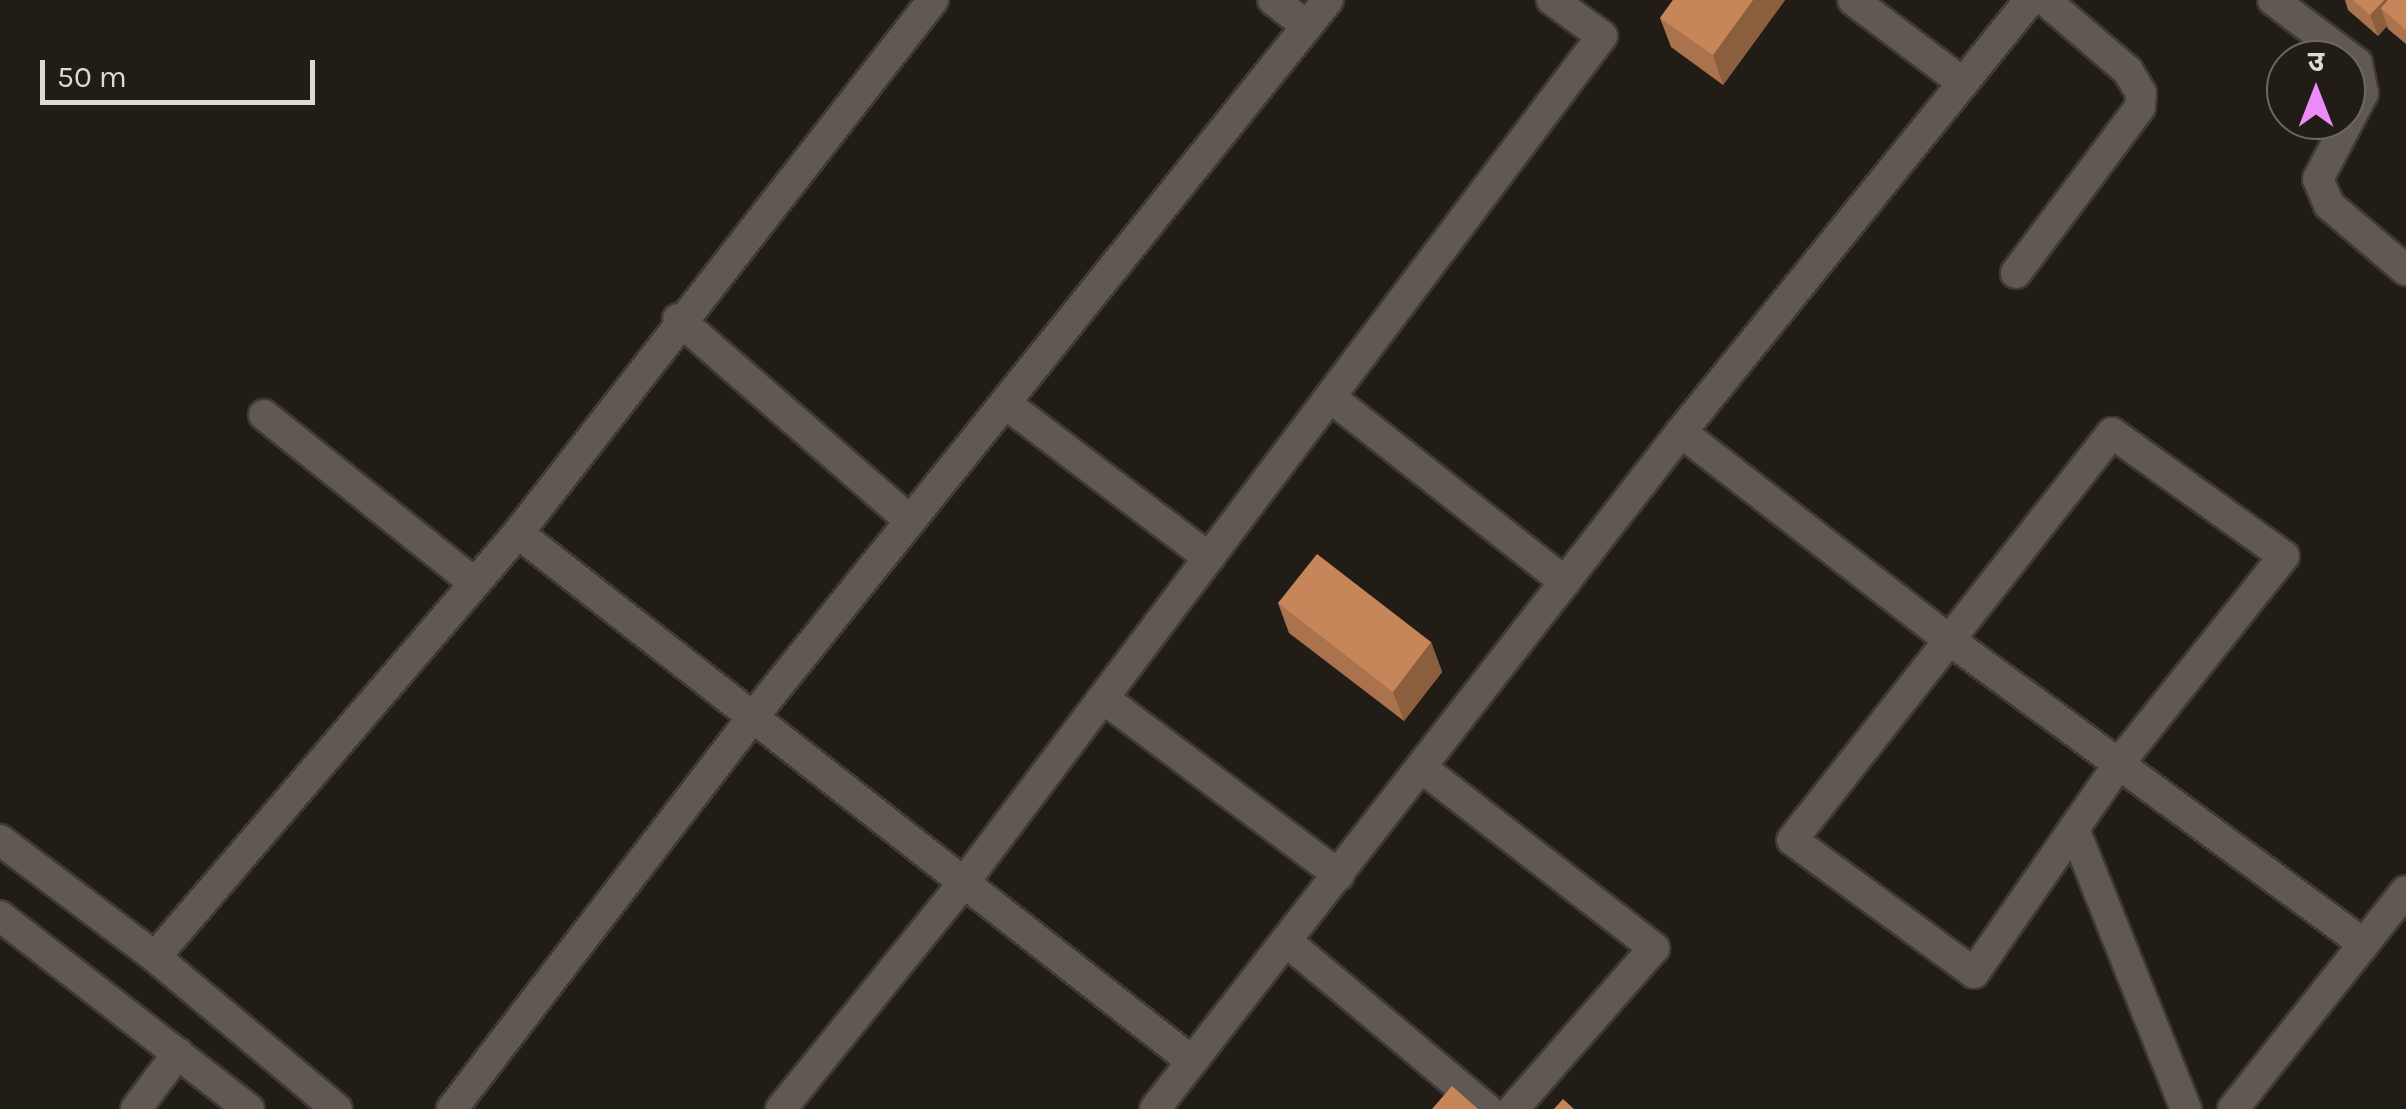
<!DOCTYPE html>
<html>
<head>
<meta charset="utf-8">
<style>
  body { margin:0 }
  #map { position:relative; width:2406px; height:1109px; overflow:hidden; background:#221c17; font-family:Karla,"Noto Sans Devanagari",sans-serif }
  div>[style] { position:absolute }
  .roads { filter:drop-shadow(2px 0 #3e3936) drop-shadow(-2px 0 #3e3936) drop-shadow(0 2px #3e3936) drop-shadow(0 -2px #3e3936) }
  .minor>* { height:30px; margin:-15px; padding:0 15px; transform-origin:15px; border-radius:15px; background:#605853 }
  .wall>* { inset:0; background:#aa734d }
  .shaded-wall>* { inset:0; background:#8b5e3e }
  .building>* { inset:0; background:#c68659 }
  span { translate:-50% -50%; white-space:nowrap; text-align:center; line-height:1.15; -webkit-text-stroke:10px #221c17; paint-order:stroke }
  .north { position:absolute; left:2266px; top:40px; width:100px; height:100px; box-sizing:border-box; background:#221c17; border:2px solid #6d6863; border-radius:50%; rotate:0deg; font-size:28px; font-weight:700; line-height:40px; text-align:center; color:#ded9d6 }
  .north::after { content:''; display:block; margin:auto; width:35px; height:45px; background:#ed8cf9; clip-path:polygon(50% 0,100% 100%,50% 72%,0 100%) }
  .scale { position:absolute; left:40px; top:60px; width:275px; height:45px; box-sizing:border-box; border:5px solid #ded9d6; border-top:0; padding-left:12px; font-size:30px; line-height:35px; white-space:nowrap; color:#ded9d6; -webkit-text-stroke:8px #221c17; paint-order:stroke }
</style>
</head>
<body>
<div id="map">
  <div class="roads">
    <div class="minor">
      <i style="left:1273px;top:0;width:43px;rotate:37.4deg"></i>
      <i style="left:1853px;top:0;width:138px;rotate:37deg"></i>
      <i style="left:2273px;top:0;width:105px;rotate:36.9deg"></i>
      <i style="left:2357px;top:63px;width:31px;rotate:79deg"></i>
      <i style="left:2363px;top:93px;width:97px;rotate:117.6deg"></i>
      <i style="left:2318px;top:179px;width:28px;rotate:67deg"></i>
      <i style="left:2329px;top:205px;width:101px;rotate:40.2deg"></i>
      <i style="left:2016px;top:273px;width:207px;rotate:-53.2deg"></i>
      <i style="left:2140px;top:107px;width:14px;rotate:-86deg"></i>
      <i style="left:2141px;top:93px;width:26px;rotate:-121deg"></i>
      <i style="left:2128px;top:71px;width:109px;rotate:-139.5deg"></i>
      <i style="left:678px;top:319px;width:308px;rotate:41deg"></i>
      <i style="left:1330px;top:397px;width:299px;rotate:38.2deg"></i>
      <i style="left:1005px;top:403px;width:256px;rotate:37.2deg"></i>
      <i style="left:264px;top:415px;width:268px;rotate:38.6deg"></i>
      <i style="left:1681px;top:432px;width:336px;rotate:37.8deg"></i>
      <i style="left:1947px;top:638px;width:517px;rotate:36.27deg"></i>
      <i style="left:2112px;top:433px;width:211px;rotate:35.6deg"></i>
      <i style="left:2284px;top:556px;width:267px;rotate:128.5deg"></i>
      <i style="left:2118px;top:765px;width:253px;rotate:124.7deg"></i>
      <i style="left:1974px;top:973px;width:225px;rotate:-143.8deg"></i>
      <i style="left:1792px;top:840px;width:518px;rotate:-51.82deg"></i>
      <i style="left:518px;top:533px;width:853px;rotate:38.09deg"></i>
      <i style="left:1103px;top:698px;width:295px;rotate:36.9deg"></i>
      <i style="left:1422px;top:768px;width:294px;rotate:37.8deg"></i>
      <i style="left:1654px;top:948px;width:214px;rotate:131.2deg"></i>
      <i style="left:2074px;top:829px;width:302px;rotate:68.2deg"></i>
      <i style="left:0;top:840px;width:194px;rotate:37deg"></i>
      <i style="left:155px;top:957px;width:237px;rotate:39.9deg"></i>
      <i style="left:0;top:916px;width:315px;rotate:37.8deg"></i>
      <i style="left:1286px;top:941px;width:262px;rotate:39.9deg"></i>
      <i style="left:155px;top:957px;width:558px;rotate:-49.43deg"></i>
      <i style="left:518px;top:533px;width:676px;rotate:-52.1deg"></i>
      <i style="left:136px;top:1109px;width:70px;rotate:-53.1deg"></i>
      <i style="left:452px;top:1109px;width:494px;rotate:-52.5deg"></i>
      <i style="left:753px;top:717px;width:919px;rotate:-51.27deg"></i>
      <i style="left:781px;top:1109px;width:293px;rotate:-51.1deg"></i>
      <i style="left:965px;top:881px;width:1058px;rotate:-52.99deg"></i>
      <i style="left:1602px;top:36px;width:62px;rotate:-144.2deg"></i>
      <i style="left:1155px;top:1109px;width:857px;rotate:-52.15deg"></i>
      <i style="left:1681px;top:432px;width:555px;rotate:-51.07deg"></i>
      <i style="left:2233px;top:1109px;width:278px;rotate:-51.6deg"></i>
    </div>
  </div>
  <div class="wall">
    <i style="clip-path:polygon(1673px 0,1785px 0,1723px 85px,1671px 47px,1660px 18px)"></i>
    <i style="clip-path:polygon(2345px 0,2406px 0,2406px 44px,2388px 29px,2387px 26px,2378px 36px,2348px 10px)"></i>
    <i style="clip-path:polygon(1278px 603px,1431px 642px,1442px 672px,1404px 721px,1289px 633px)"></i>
  </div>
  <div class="shaded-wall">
    <i style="clip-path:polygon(1753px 0,1785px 0,1723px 85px,1713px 55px)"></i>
    <i style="clip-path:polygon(2384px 0,2406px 0,2381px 8px,2387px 26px,2378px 36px,2370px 15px)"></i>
    <i style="clip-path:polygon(1431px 642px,1442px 672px,1404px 721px,1393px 692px)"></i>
  </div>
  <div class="building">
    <i style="clip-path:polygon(1673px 0,1753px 0,1713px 55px,1660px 18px)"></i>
    <i style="clip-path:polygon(2353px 0,2384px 0,2370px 15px)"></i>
    <i style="clip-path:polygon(2388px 0,2406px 0,2406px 30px,2381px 8px)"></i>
    <i style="clip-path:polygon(1317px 554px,1431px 642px,1393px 692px,1278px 603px)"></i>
    <i style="clip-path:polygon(1452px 1086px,1478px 1109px,1432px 1109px)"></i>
    <i style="clip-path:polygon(1563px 1099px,1574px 1109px,1554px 1109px)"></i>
  </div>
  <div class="north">उ</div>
  <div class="scale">50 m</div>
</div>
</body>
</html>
